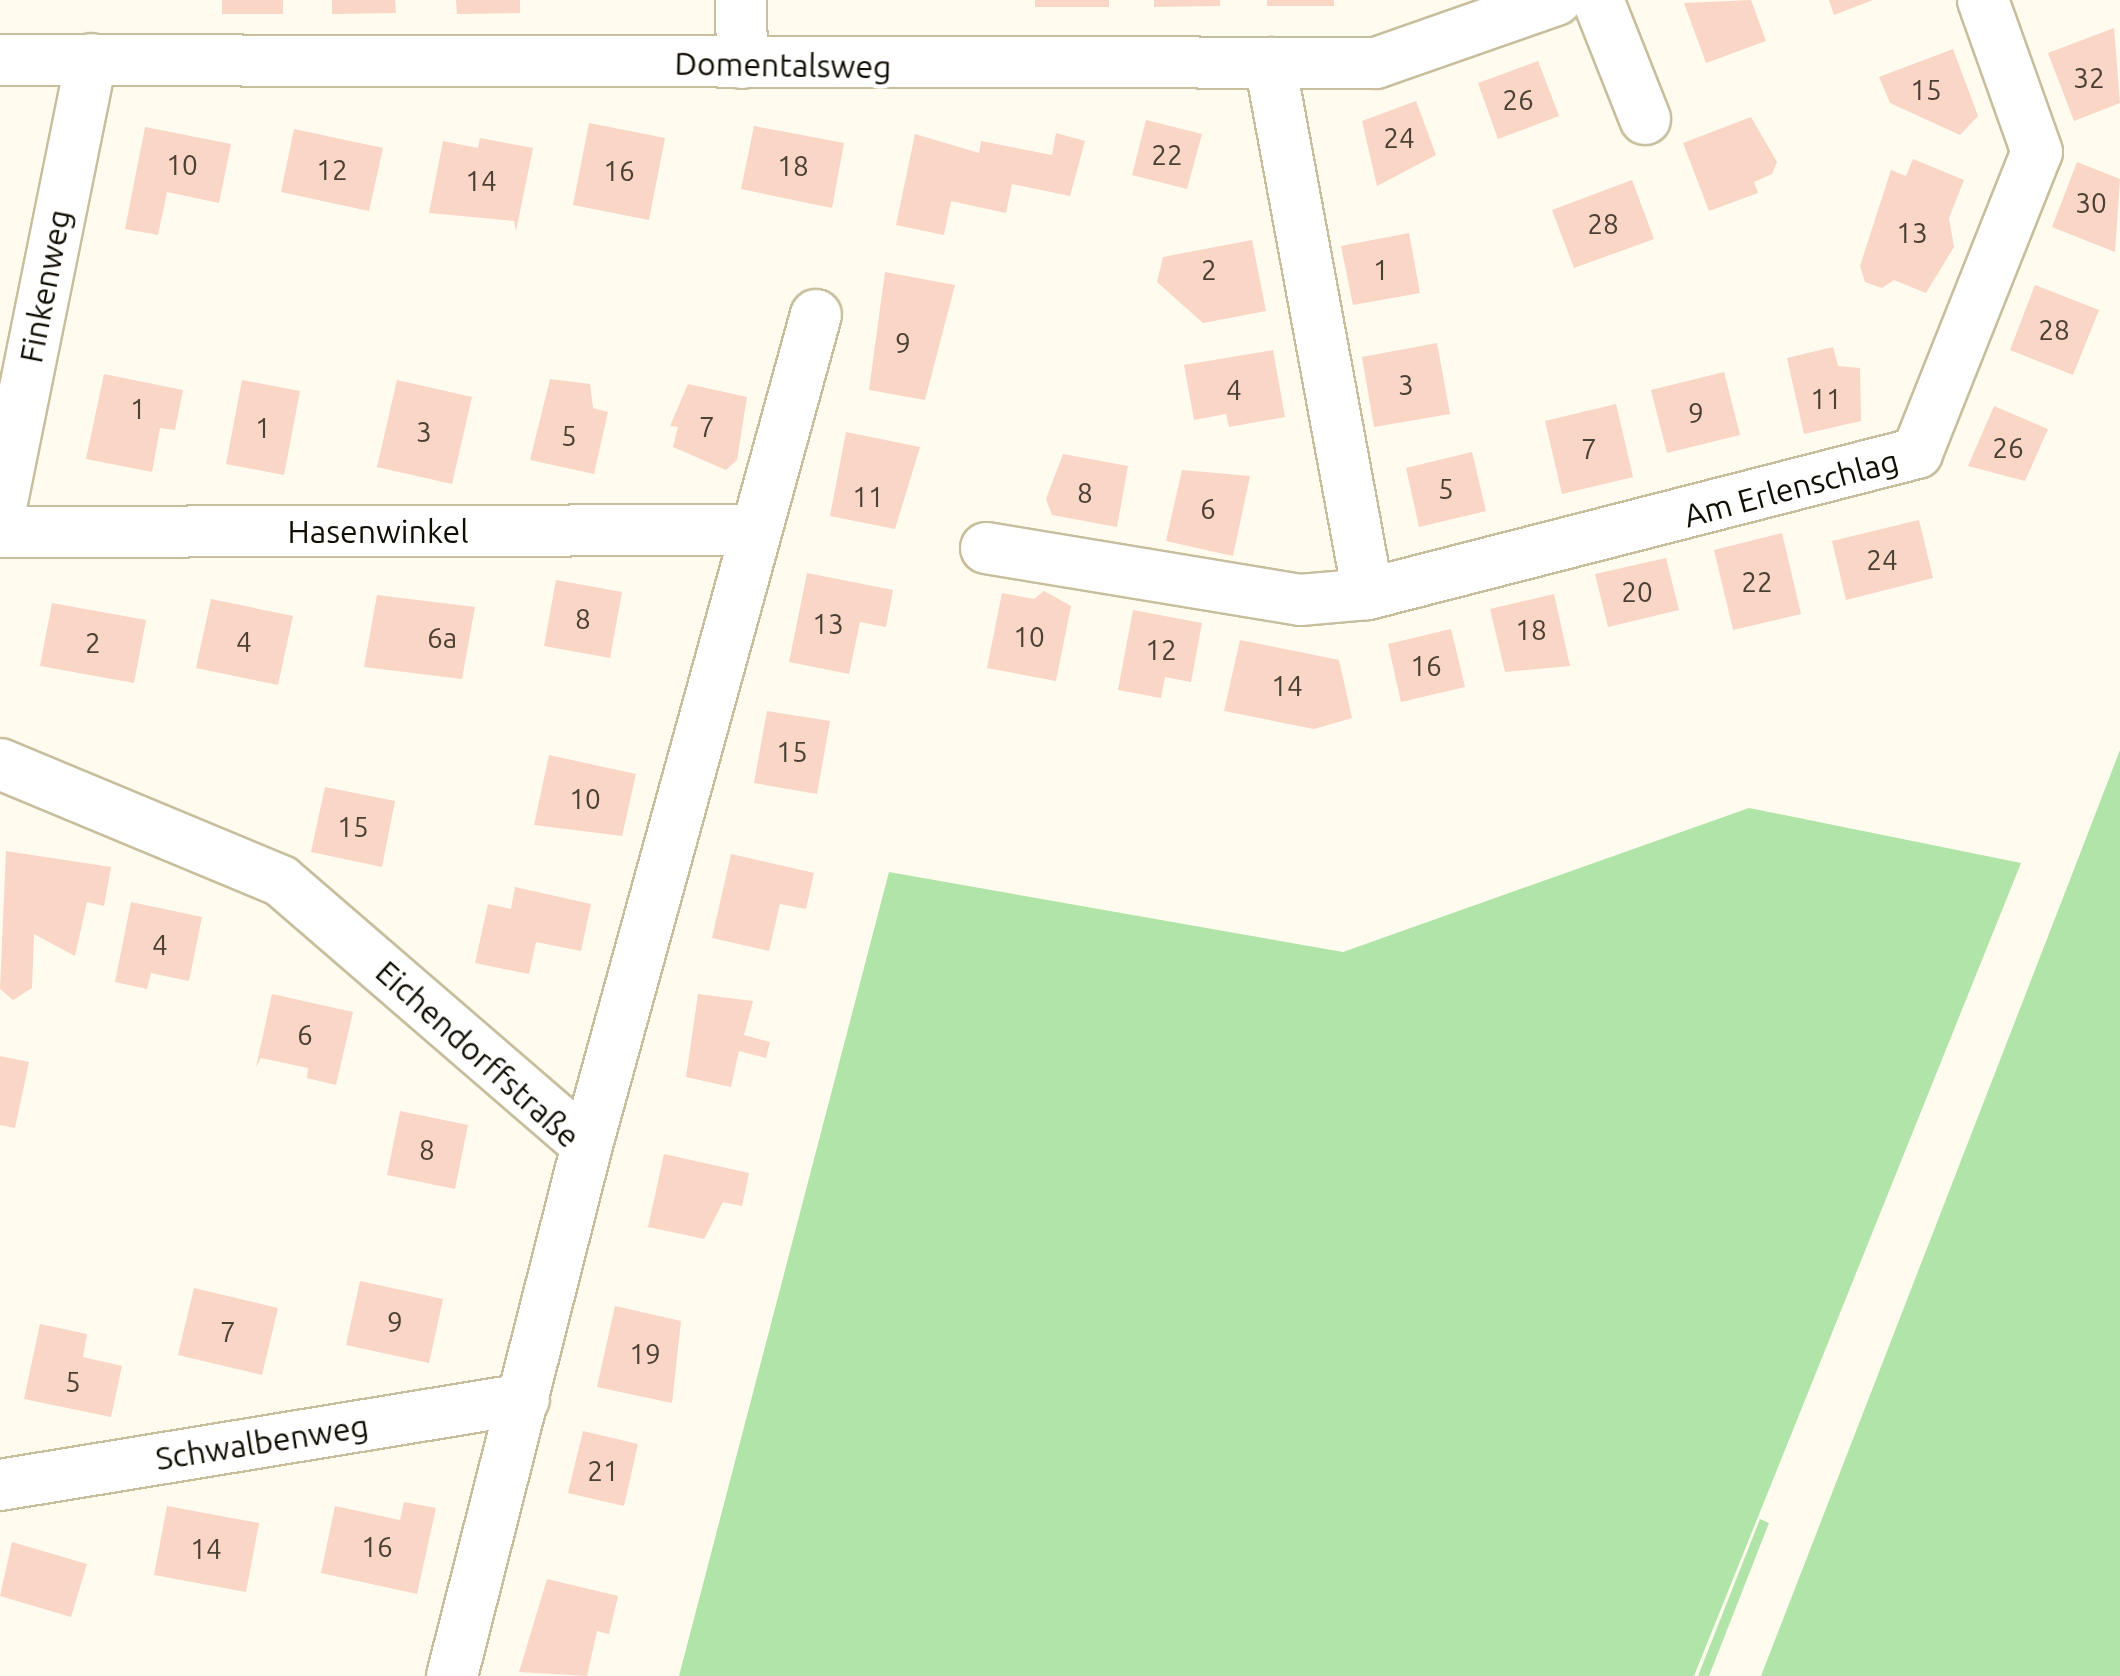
<!DOCTYPE html>
<html>
<head>
<meta charset="utf-8">
<style>
  body { margin:0 }
  #map { position:relative; width:2120px; height:1676px; overflow:hidden; background:#fffbee; font-family:Ubuntu,sans-serif }
  div>[style] { position:absolute }
  .green>* { inset:0; background:#b0e4a8 }
  .building>* { inset:0; background:#fad6c6 }
  .roads { filter:drop-shadow(2px 0 #c6be9d) drop-shadow(-2px 0 #c6be9d) drop-shadow(0 2px #c6be9d) drop-shadow(0 -2px #c6be9d) }
  .minor>* { height:50px; margin:-25px; padding:0 25px; transform-origin:25px; border-radius:25px; background:#fff }
  span { translate:-50% -50%; white-space:nowrap; text-align:center; line-height:1.15; -webkit-text-stroke:9px #fff; paint-order:stroke }
  .number-label { font-size:28px; color:#4b4034 }
  .number-label span { -webkit-text-stroke-width:0 }
  .street-label { font-size:32px; color:#110e04 }
</style>
</head>
<body>
<div id="map">
  <div class="green">
    <i style="clip-path:polygon(2120px 750px,2120px 1676px,1761px 1676px,2066px 890px)"></i>
    <i style="clip-path:polygon(1749px 808px,2021px 863px,1694px 1676px,679px 1676px,889px 872px,1343px 952px)"></i>
    <i style="clip-path:polygon(1760px 1519px,1769px 1523px,1709px 1676px,1698px 1676px)"></i>
  </div>
  <div class="building">
    <i style="clip-path:polygon(222px 0,283px 0,283px 14px,222px 14px)"></i>
    <i style="clip-path:polygon(332px 0,395px 0,396px 13px,332px 14px)"></i>
    <i style="clip-path:polygon(456px 0,520px 0,520px 13px,457px 14px)"></i>
    <i style="clip-path:polygon(1035px 0,1109px 0,1109px 7px,1035px 7px)"></i>
    <i style="clip-path:polygon(1154px 0,1220px 0,1220px 6px,1154px 7px)"></i>
    <i style="clip-path:polygon(1267px 0,1334px 0,1334px 6px,1267px 6px)"></i>
    <i style="clip-path:polygon(1751px 0,1766px 41px,1706px 63px,1684px 3px)"></i>
    <i style="clip-path:polygon(1829px 0,1873px 0,1834px 15px)"></i>
    <i style="clip-path:polygon(2114px 28px,2120px 103px,2074px 121px,2048px 53px)"></i>
    <i style="clip-path:polygon(1953px 49px,1978px 116px,1960px 135px,1890px 103px,1879px 77px)"></i>
    <i style="clip-path:polygon(1538px 61px,1559px 116px,1498px 139px,1478px 83px)"></i>
    <i style="clip-path:polygon(1416px 101px,1436px 155px,1377px 186px,1362px 121px)"></i>
    <i style="clip-path:polygon(1751px 117px,1777px 162px,1772px 174px,1754px 182px,1758px 193px,1709px 211px,1683px 143px)"></i>
    <i style="clip-path:polygon(1146px 120px,1202px 134px,1187px 189px,1132px 175px)"></i>
    <i style="clip-path:polygon(589px 123px,665px 138px,649px 220px,573px 205px)"></i>
    <i style="clip-path:polygon(754px 126px,844px 143px,832px 208px,741px 189px)"></i>
    <i style="clip-path:polygon(145px 127px,231px 144px,219px 203px,167px 192px,158px 235px,125px 229px)"></i>
    <i style="clip-path:polygon(294px 129px,383px 148px,369px 211px,281px 192px)"></i>
    <i style="clip-path:polygon(1056px 133px,1085px 141px,1070px 196px,1012px 184px,1006px 213px,951px 201px,944px 235px,896px 225px,915px 134px,979px 153px,981px 141px,1052px 155px)"></i>
    <i style="clip-path:polygon(480px 138px,533px 148px,516px 231px,514px 221px,429px 213px,443px 141px,478px 148px)"></i>
    <i style="clip-path:polygon(1913px 159px,1964px 180px,1949px 218px,1954px 247px,1926px 293px,1894px 280px,1882px 288px,1865px 282px,1860px 266px,1891px 170px,1906px 176px)"></i>
    <i style="clip-path:polygon(2077px 162px,2120px 179px,2115px 252px,2052px 227px)"></i>
    <i style="clip-path:polygon(1632px 180px,1654px 239px,1574px 268px,1552px 210px)"></i>
    <i style="clip-path:polygon(1409px 233px,1420px 293px,1353px 305px,1341px 246px)"></i>
    <i style="clip-path:polygon(1252px 240px,1266px 311px,1203px 323px,1157px 282px,1163px 257px)"></i>
    <i style="clip-path:polygon(885px 272px,955px 285px,925px 400px,869px 390px)"></i>
    <i style="clip-path:polygon(2035px 285px,2099px 310px,2073px 375px,2010px 350px)"></i>
    <i style="clip-path:polygon(1437px 343px,1450px 414px,1374px 427px,1362px 357px)"></i>
    <i style="clip-path:polygon(1833px 347px,1838px 366px,1860px 368px,1861px 421px,1804px 434px,1787px 358px)"></i>
    <i style="clip-path:polygon(1273px 350px,1285px 417px,1229px 427px,1226px 414px,1194px 420px,1184px 365px)"></i>
    <i style="clip-path:polygon(1724px 372px,1740px 435px,1667px 453px,1651px 390px)"></i>
    <i style="clip-path:polygon(104px 374px,183px 390px,175px 430px,160px 428px,152px 472px,86px 459px)"></i>
    <i style="clip-path:polygon(550px 379px,590px 384px,593px 408px,608px 412px,594px 474px,530px 460px)"></i>
    <i style="clip-path:polygon(242px 380px,300px 391px,284px 475px,226px 464px)"></i>
    <i style="clip-path:polygon(397px 380px,472px 397px,452px 484px,377px 467px)"></i>
    <i style="clip-path:polygon(688px 384px,747px 397px,737px 460px,726px 470px,673px 447px,678px 427px,670px 426px)"></i>
    <i style="clip-path:polygon(1616px 404px,1633px 477px,1562px 494px,1545px 421px)"></i>
    <i style="clip-path:polygon(1994px 406px,2048px 429px,2025px 481px,1968px 466px)"></i>
    <i style="clip-path:polygon(846px 432px,920px 447px,895px 529px,830px 516px)"></i>
    <i style="clip-path:polygon(1472px 452px,1486px 511px,1419px 527px,1406px 468px)"></i>
    <i style="clip-path:polygon(1063px 454px,1128px 466px,1117px 527px,1052px 515px,1046px 499px)"></i>
    <i style="clip-path:polygon(1182px 470px,1250px 476px,1233px 556px,1166px 541px)"></i>
    <i style="clip-path:polygon(1919px 520px,1933px 578px,1846px 600px,1832px 541px)"></i>
    <i style="clip-path:polygon(1782px 533px,1801px 614px,1733px 630px,1714px 550px)"></i>
    <i style="clip-path:polygon(1666px 558px,1679px 610px,1608px 627px,1595px 574px)"></i>
    <i style="clip-path:polygon(807px 573px,893px 590px,886px 627px,860px 622px,849px 674px,789px 662px)"></i>
    <i style="clip-path:polygon(556px 580px,622px 592px,610px 658px,544px 646px)"></i>
    <i style="clip-path:polygon(1044px 591px,1071px 606px,1056px 681px,987px 668px,1002px 593px,1034px 599px)"></i>
    <i style="clip-path:polygon(1554px 594px,1570px 666px,1505px 672px,1490px 609px)"></i>
    <i style="clip-path:polygon(377px 595px,475px 607px,462px 679px,364px 667px)"></i>
    <i style="clip-path:polygon(211px 599px,293px 616px,278px 685px,196px 668px)"></i>
    <i style="clip-path:polygon(52px 603px,146px 620px,134px 683px,40px 666px)"></i>
    <i style="clip-path:polygon(1133px 610px,1202px 623px,1191px 682px,1165px 677px,1161px 698px,1118px 690px)"></i>
    <i style="clip-path:polygon(1451px 629px,1465px 687px,1401px 702px,1388px 644px)"></i>
    <i style="clip-path:polygon(1240px 640px,1339px 660px,1352px 718px,1314px 729px,1224px 711px)"></i>
    <i style="clip-path:polygon(767px 711px,830px 721px,817px 794px,754px 783px)"></i>
    <i style="clip-path:polygon(549px 755px,636px 774px,622px 836px,534px 825px)"></i>
    <i style="clip-path:polygon(325px 787px,395px 801px,382px 867px,311px 852px)"></i>
    <i style="clip-path:polygon(6px 851px,111px 867px,104px 906px,87px 902px,75px 956px,34px 934px,32px 988px,13px 1000px,0 989px)"></i>
    <i style="clip-path:polygon(731px 854px,814px 873px,806px 909px,780px 904px,769px 951px,712px 938px)"></i>
    <i style="clip-path:polygon(515px 887px,591px 904px,581px 951px,536px 942px,529px 974px,475px 963px,488px 904px,511px 909px)"></i>
    <i style="clip-path:polygon(131px 902px,202px 917px,189px 981px,151px 973px,147px 989px,115px 982px)"></i>
    <i style="clip-path:polygon(272px 994px,353px 1012px,336px 1085px,307px 1078px,308px 1068px,261px 1058px,256px 1067px)"></i>
    <i style="clip-path:polygon(698px 994px,753px 1001px,744px 1035px,770px 1042px,766px 1058px,739px 1051px,731px 1087px,686px 1077px)"></i>
    <i style="clip-path:polygon(0 1056px,29px 1062px,15px 1128px,0 1125px)"></i>
    <i style="clip-path:polygon(400px 1111px,468px 1125px,455px 1189px,387px 1175px)"></i>
    <i style="clip-path:polygon(664px 1154px,749px 1173px,742px 1206px,723px 1202px,704px 1239px,648px 1227px)"></i>
    <i style="clip-path:polygon(360px 1281px,443px 1299px,429px 1363px,346px 1345px)"></i>
    <i style="clip-path:polygon(194px 1288px,278px 1308px,262px 1375px,178px 1355px)"></i>
    <i style="clip-path:polygon(615px 1306px,681px 1321px,672px 1403px,597px 1387px)"></i>
    <i style="clip-path:polygon(40px 1324px,87px 1334px,83px 1357px,122px 1366px,111px 1417px,24px 1399px)"></i>
    <i style="clip-path:polygon(583px 1431px,638px 1444px,624px 1506px,568px 1493px)"></i>
    <i style="clip-path:polygon(404px 1502px,436px 1508px,417px 1594px,321px 1573px,335px 1506px,400px 1520px)"></i>
    <i style="clip-path:polygon(167px 1506px,259px 1523px,246px 1592px,154px 1575px)"></i>
    <i style="clip-path:polygon(12px 1542px,87px 1564px,71px 1617px,0 1596px)"></i>
    <i style="clip-path:polygon(547px 1579px,618px 1596px,609px 1634px,597px 1631px,587px 1676px,519px 1672px)"></i>
  </div>
  <div class="roads">
    <div class="minor">
      <i style="left:741px;top:0;width:63px;rotate:89.1deg"></i>
      <i style="left:1598px;top:0;width:128px;rotate:68.4deg"></i>
      <i style="left:0;top:60px;width:1376px;rotate:0.12deg"></i>
      <i style="left:1376px;top:63px;width:191px;rotate:-19.3deg"></i>
      <i style="left:1270px;top:63px;width:540px;rotate:79.54deg"></i>
      <i style="left:0;top:512px;width:462px;rotate:-78.6deg"></i>
      <i style="left:0;top:532px;width:755px;rotate:-0.15deg"></i>
      <i style="left:986px;top:548px;width:318px;rotate:9.4deg"></i>
      <i style="left:1300px;top:600px;width:68px;rotate:-5deg"></i>
      <i style="left:1368px;top:594px;width:567px;rotate:-14.4deg"></i>
      <i style="left:1917px;top:453px;width:324px;rotate:-68.3deg"></i>
      <i style="left:2037px;top:152px;width:161px;rotate:-109.6deg"></i>
      <i style="left:0;top:764px;width:304px;rotate:22.6deg"></i>
      <i style="left:281px;top:881px;width:404px;rotate:40.8deg"></i>
      <i style="left:587px;top:1145px;width:548px;rotate:104.26deg"></i>
      <i style="left:587px;top:1145px;width:861px;rotate:-74.58deg"></i>
      <i style="left:0;top:1485px;width:531px;rotate:-9.32deg"></i>
    </div>
  </div>
  <div class="number-label">
    <span style="left:2089px;top:78px">32</span>
    <span style="left:1926px;top:90px">15</span>
    <span style="left:1518px;top:100px">26</span>
    <span style="left:1399px;top:138px">24</span>
    <span style="left:1167px;top:155px">22</span>
    <span style="left:182px;top:165px">10</span>
    <span style="left:793px;top:166px">18</span>
    <span style="left:332px;top:170px">12</span>
    <span style="left:619px;top:171px">16</span>
    <span style="left:481px;top:181px">14</span>
    <span style="left:2091px;top:203px">30</span>
    <span style="left:1603px;top:224px">28</span>
    <span style="left:1912px;top:233px">13</span>
    <span style="left:1209px;top:270px">2</span>
    <span style="left:1381px;top:270px">1</span>
    <span style="left:2054px;top:330px">28</span>
    <span style="left:903px;top:343px">9</span>
    <span style="left:1406px;top:385px">3</span>
    <span style="left:1234px;top:390px">4</span>
    <span style="left:1826px;top:399px">11</span>
    <span style="left:138px;top:409px">1</span>
    <span style="left:1696px;top:413px">9</span>
    <span style="left:707px;top:427px">7</span>
    <span style="left:263px;top:428px">1</span>
    <span style="left:424px;top:432px">3</span>
    <span style="left:569px;top:436px">5</span>
    <span style="left:2008px;top:448px">26</span>
    <span style="left:1589px;top:449px">7</span>
    <span style="left:1446px;top:489px">5</span>
    <span style="left:1085px;top:493px">8</span>
    <span style="left:868px;top:497px">11</span>
    <span style="left:1208px;top:509px">6</span>
    <span style="left:1882px;top:560px">24</span>
    <span style="left:1757px;top:582px">22</span>
    <span style="left:1637px;top:592px">20</span>
    <span style="left:583px;top:619px">8</span>
    <span style="left:828px;top:624px">13</span>
    <span style="left:1531px;top:630px">18</span>
    <span style="left:1029px;top:637px">10</span>
    <span style="left:442px;top:638px">6a</span>
    <span style="left:244px;top:642px">4</span>
    <span style="left:93px;top:643px">2</span>
    <span style="left:1161px;top:650px">12</span>
    <span style="left:1426px;top:666px">16</span>
    <span style="left:1287px;top:686px">14</span>
    <span style="left:792px;top:752px">15</span>
    <span style="left:585px;top:799px">10</span>
    <span style="left:353px;top:827px">15</span>
    <span style="left:160px;top:945px">4</span>
    <span style="left:305px;top:1035px">6</span>
    <span style="left:427px;top:1150px">8</span>
    <span style="left:395px;top:1322px">9</span>
    <span style="left:228px;top:1332px">7</span>
    <span style="left:645px;top:1354px">19</span>
    <span style="left:73px;top:1382px">5</span>
    <span style="left:603px;top:1471px">21</span>
    <span style="left:377px;top:1547px">16</span>
    <span style="left:206px;top:1549px">14</span>
  </div>
  <div class="street-label">
    <span style="left:783px;top:65px;rotate:1deg">Domentalsweg</span>
    <span style="left:45px;top:286px;rotate:-79deg">Finkenweg</span>
    <span style="left:1791px;top:488px;rotate:-15deg">Am Erlenschlag</span>
    <span style="left:378px;top:531px">Hasenwinkel</span>
    <span style="left:478px;top:1054px;rotate:42deg">Eichendorffstraße</span>
    <span style="left:262px;top:1442px;rotate:-9deg">Schwalbenweg</span>
  </div>
</div>
</body>
</html>
